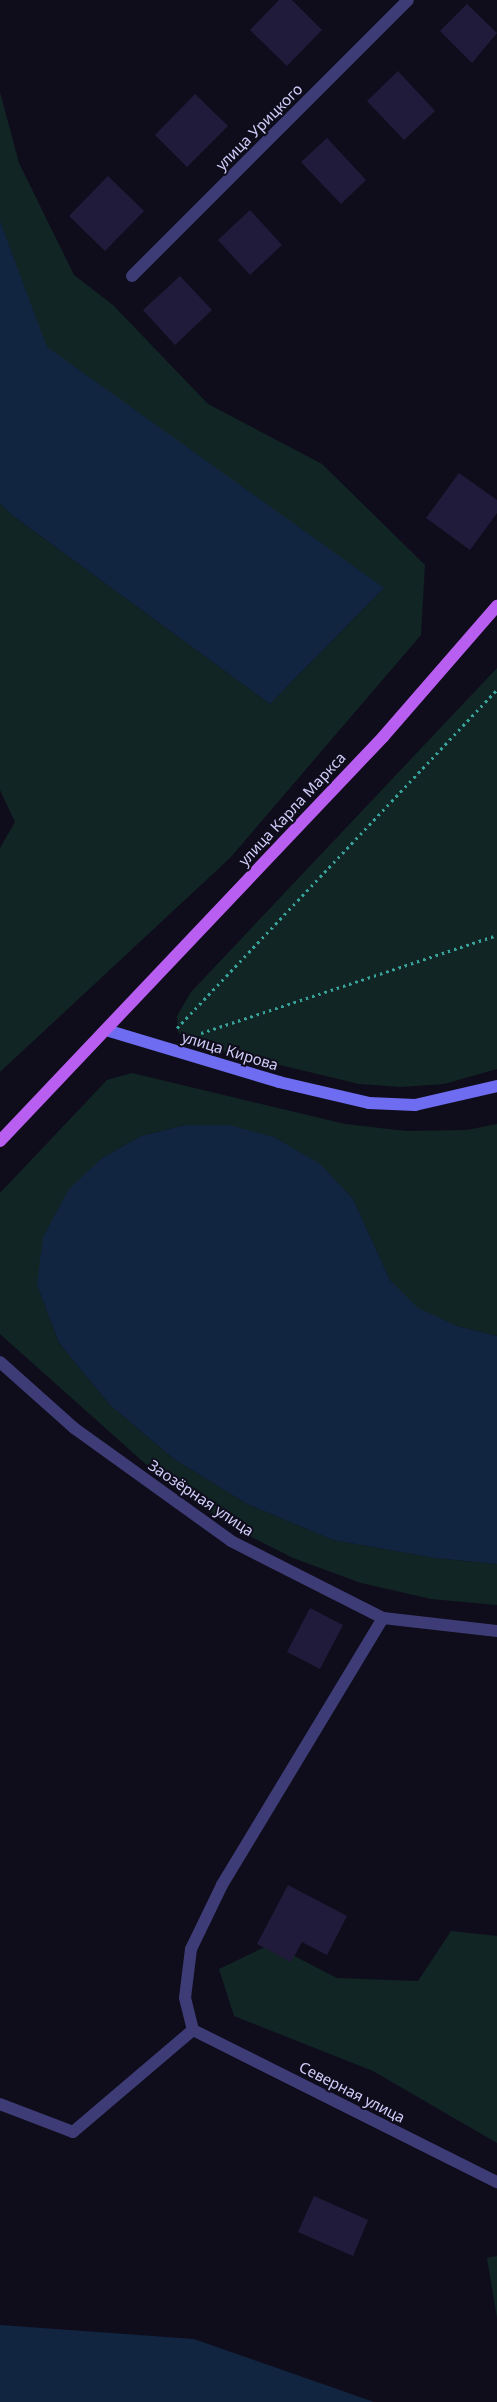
<!DOCTYPE html>
<html>
<head>
<meta charset="utf-8">
<style>
  body { margin:0 }
  #map { position:relative; width:497px; height:2402px; overflow:hidden; background:#0f0d1c; font-family:"Noto Sans",sans-serif }
  div>[style] { position:absolute }
  .green>* { inset:0; background:#112524 }
  .water>* { inset:0; background:#122540 }
  .building>* { inset:0; background:#211b3b }
  .path>* { height:3px; margin-top:-1.5px; transform-origin:0; background:repeating-linear-gradient(90deg,#38a39b 0 2.5px,transparent 0 6.5px) }
  .lane>* { height:12px; margin:-6px; padding:0 6px; transform-origin:6px; border-radius:6px; background:#3e3c76 }
  .street>* { height:12px; margin:-6px; padding:0 6px; transform-origin:6px; border-radius:6px; background:#3e3c76 }
  .secondary>* { height:12px; margin:-6px; padding:0 6px; transform-origin:6px; border-radius:6px; background:#6e6df1 }
  .primary>* { height:12px; margin:-6px; padding:0 6px; transform-origin:6px; border-radius:6px; background:#b85ef0 }
  span { translate:-50% -50%; white-space:nowrap; text-align:center; line-height:1.15; -webkit-text-stroke:4px #0f0d1c; paint-order:stroke }
  .street-label { font-size:15px; color:#d1cdfa }
</style>
</head>
<body>
<div id="map">
  <div class="green">
    <i style="clip-path:polygon(0 92px,19px 163px,74px 275px,113px 305px,208px 404px,322px 464px,425px 565px,421px 635px,230px 858px,0 1072px,0 848px,15px 822px,0 790px,0 503px,12px 515px,270px 704px,383px 589px,46px 347px,0 221px)"></i>
    <i style="clip-path:polygon(497px 668px,497px 1069px,444px 1084px,401px 1087px,359px 1084px,192px 1044px,178px 1032px,177px 1016px,191px 992px)"></i>
    <i style="clip-path:polygon(132px 1073px,345px 1124px,406px 1131px,467px 1130px,497px 1124px,497px 1336px,457px 1326px,418px 1309px,390px 1280px,353px 1199px,320px 1165px,274px 1137px,186px 1125px,141px 1136px,102px 1158px,37px 1285px,59px 1343px,110px 1405px,174px 1459px,247px 1504px,333px 1540px,435px 1558px,497px 1564px,497px 1605px,431px 1599px,361px 1583px,293px 1558px,228px 1525px,168px 1484px,0 1334px,0 1193px,107px 1080px)"></i>
    <i style="clip-path:polygon(451px 1931px,497px 1936px,497px 2143px,373px 2071px,234px 2016px,219px 1969px,271px 1944px,337px 1978px,418px 1981px)"></i>
    <i style="clip-path:polygon(497px 2256px,497px 2318px,487px 2258px)"></i>
  </div>
  <div class="water">
    <i style="clip-path:polygon(0 221px,47px 347px,384px 588px,270px 704px,12px 515px,0 503px)"></i>
    <i style="clip-path:polygon(186px 1125px,229px 1125px,274px 1137px,320px 1164px,353px 1199px,390px 1280px,418px 1308px,457px 1326px,497px 1336px,497px 1564px,435px 1558px,333px 1540px,247px 1504px,174px 1459px,110px 1405px,59px 1343px,37px 1285px,43px 1237px,69px 1189px,102px 1158px,141px 1136px)"></i>
    <i style="clip-path:polygon(0 2325px,194px 2339px,374px 2402px,0 2402px)"></i>
  </div>
  <div class="building">
    <i style="clip-path:polygon(279px 0,292px 0,322px 30px,287px 66px,250px 30px)"></i>
    <i style="clip-path:polygon(467px 4px,497px 33px,472px 63px,440px 31px)"></i>
    <i style="clip-path:polygon(398px 71px,435px 111px,404px 140px,367px 101px)"></i>
    <i style="clip-path:polygon(195px 94px,228px 126px,187px 167px,155px 135px)"></i>
    <i style="clip-path:polygon(327px 138px,366px 180px,341px 204px,301px 162px)"></i>
    <i style="clip-path:polygon(108px 176px,144px 211px,105px 251px,69px 216px)"></i>
    <i style="clip-path:polygon(250px 210px,282px 245px,250px 275px,218px 240px)"></i>
    <i style="clip-path:polygon(180px 276px,212px 310px,175px 345px,143px 310px)"></i>
    <i style="clip-path:polygon(459px 473px,497px 500px,497px 513px,470px 550px,426px 518px)"></i>
    <i style="clip-path:polygon(310px 1608px,343px 1625px,320px 1669px,287px 1652px)"></i>
    <i style="clip-path:polygon(288px 1885px,347px 1916px,327px 1955px,302px 1942px,291px 1962px,257px 1944px)"></i>
    <i style="clip-path:polygon(314px 2196px,368px 2220px,353px 2256px,298px 2232px)"></i>
  </div>
  <div class="path">
    <i style="left:177px;top:1028px;width:465px;rotate:-46.6deg"></i>
    <i style="left:201px;top:1033px;width:312px;rotate:-18.3deg"></i>
  </div>
  <div class="lane">
    <i style="left:0;top:2104px;width:78px;rotate:21deg"></i>
    <i style="left:73px;top:2132px;width:157px;rotate:-40.4deg"></i>
  </div>
  <div class="street">
    <i style="left:132px;top:276px;width:390px;rotate:-45deg"></i>
    <i style="left:0;top:1362px;width:99px;rotate:41.7deg"></i>
    <i style="left:74px;top:1428px;width:193px;rotate:35.7deg"></i>
    <i style="left:231px;top:1541px;width:170px;rotate:26.9deg"></i>
    <i style="left:383px;top:1618px;width:115px;rotate:6.5deg"></i>
    <i style="left:383px;top:1618px;width:312px;rotate:121.1deg"></i>
    <i style="left:222px;top:1885px;width:71px;rotate:115.8deg"></i>
    <i style="left:191px;top:1949px;width:49px;rotate:97deg"></i>
    <i style="left:185px;top:1998px;width:33px;rotate:76deg"></i>
    <i style="left:193px;top:2030px;width:340px;rotate:26.6deg"></i>
  </div>
  <div class="secondary">
    <i style="left:106px;top:1030px;width:181px;rotate:16.7deg"></i>
    <i style="left:279px;top:1082px;width:92px;rotate:13.1deg"></i>
    <i style="left:369px;top:1103px;width:46px;rotate:2.5deg"></i>
    <i style="left:415px;top:1105px;width:84px;rotate:-13deg"></i>
  </div>
  <div class="primary">
    <i style="left:0;top:1141px;width:557px;rotate:-46.53deg"></i>
    <i style="left:383px;top:737px;width:174px;rotate:-49deg"></i>
  </div>
  <div class="street-label">
    <span style="left:259px;top:127px;rotate:-45deg">улица Урицкого</span>
    <span style="left:292px;top:809px;rotate:-47deg">улица Карла Маркса</span>
    <span style="left:230px;top:1051px;rotate:17deg">улица Кирова</span>
    <span style="left:201px;top:1498px;rotate:34deg">Заозёрная улица</span>
    <span style="left:352px;top:2092px;rotate:27deg">Северная улица</span>
  </div>
</div>
</body>
</html>
